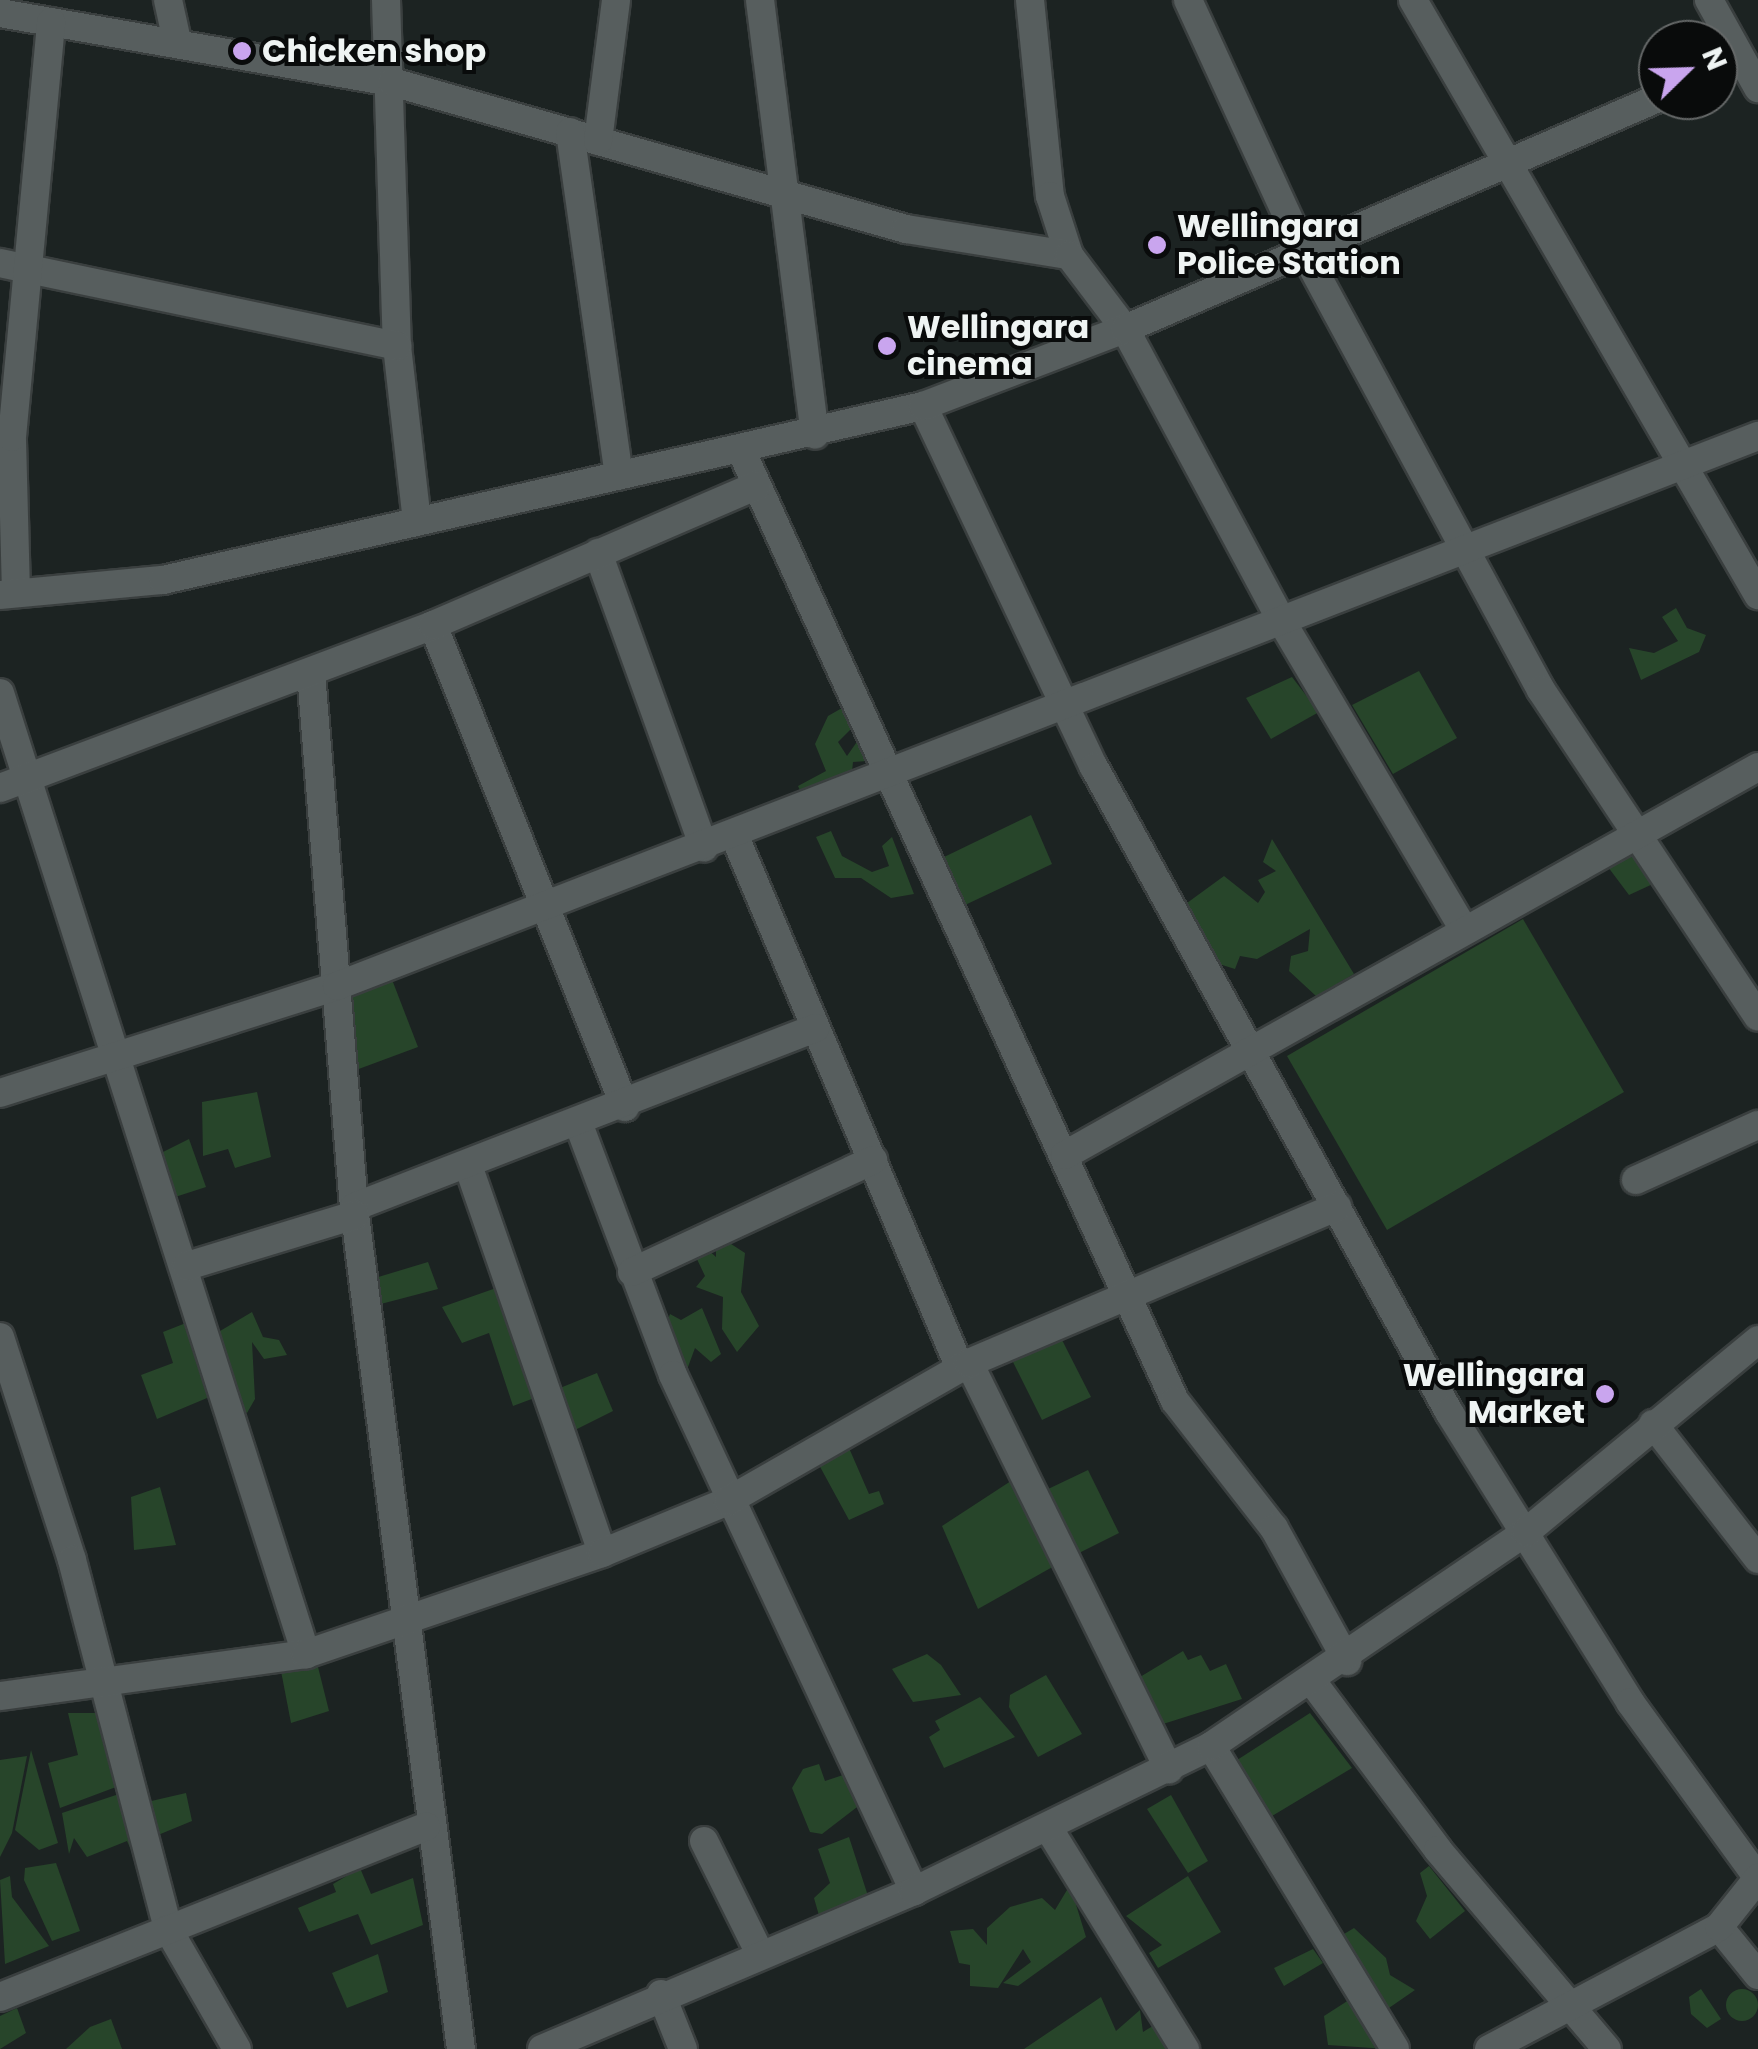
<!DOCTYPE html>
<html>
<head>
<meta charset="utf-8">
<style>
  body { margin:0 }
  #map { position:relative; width:1758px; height:2049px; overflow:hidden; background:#1c2322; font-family:Poppins,sans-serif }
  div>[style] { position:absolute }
  .green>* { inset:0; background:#27452a }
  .round { border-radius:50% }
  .roads { filter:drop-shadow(2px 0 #3a3f3f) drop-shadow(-2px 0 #3a3f3f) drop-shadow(0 2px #3a3f3f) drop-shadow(0 -2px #3a3f3f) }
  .minor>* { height:28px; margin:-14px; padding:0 14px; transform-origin:14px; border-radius:14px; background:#575e5e }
  .dots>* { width:28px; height:28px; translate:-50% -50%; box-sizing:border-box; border:5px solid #090b0b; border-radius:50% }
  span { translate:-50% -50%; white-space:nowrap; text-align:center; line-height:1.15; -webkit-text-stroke:8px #090b0b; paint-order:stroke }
  .poi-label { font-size:32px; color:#eff4f3; font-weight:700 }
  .left { translate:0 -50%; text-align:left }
  .right { translate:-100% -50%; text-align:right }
  .north { position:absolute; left:1638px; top:20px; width:100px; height:100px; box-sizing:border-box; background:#090b0b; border:2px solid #656868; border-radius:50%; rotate:67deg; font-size:28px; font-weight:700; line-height:40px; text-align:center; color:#eff4f3 }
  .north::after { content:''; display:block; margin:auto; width:35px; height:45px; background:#c9a5ee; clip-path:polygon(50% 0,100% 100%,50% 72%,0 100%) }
</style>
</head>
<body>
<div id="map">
  <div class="green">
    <i style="clip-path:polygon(1676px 608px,1687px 628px,1706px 635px,1699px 652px,1641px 680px,1629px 648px,1654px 653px,1678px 641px,1662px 617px)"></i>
    <i style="clip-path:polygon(1419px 671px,1457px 738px,1393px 774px,1352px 705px)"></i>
    <i style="clip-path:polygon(1292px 677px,1319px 712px,1271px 739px,1246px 698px)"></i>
    <i style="clip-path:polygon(849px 704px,856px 724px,838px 742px,847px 756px,861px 736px,867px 761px,853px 762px,851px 781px,828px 810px,811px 815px,798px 786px,826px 771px,815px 744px,828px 716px)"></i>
    <i style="clip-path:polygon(1031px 815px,1052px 864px,965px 905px,942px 858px)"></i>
    <i style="clip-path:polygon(831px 831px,842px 856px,872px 872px,889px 866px,882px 846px,892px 837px,914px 894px,891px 898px,861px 878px,835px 878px,816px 837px)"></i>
    <i style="clip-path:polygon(1272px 839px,1354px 974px,1316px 996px,1289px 971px,1291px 956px,1308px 951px,1310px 929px,1257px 959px,1240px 956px,1235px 969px,1219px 964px,1187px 903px,1224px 876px,1258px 903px,1265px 892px,1258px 880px,1276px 871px,1263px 862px)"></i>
    <i style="clip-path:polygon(1632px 848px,1655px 883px,1629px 895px,1605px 863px)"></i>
    <i style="clip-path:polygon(1523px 919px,1624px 1092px,1387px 1230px,1287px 1056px)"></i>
    <i style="clip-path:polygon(391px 977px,418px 1047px,356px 1070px,347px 993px)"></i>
    <i style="clip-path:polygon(257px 1092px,271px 1157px,235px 1168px,228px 1149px,203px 1156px,202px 1102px)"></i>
    <i style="clip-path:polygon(189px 1139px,206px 1187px,172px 1198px,157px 1155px)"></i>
    <i style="clip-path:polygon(728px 1242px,745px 1253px,741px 1292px,759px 1326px,737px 1352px,722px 1329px,723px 1297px,696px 1287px,705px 1276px,695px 1255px,706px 1248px,716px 1257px,716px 1246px)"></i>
    <i style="clip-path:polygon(428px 1262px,438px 1289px,377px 1305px,375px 1278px)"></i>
    <i style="clip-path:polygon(499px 1287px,537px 1397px,513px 1406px,489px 1333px,462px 1343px,442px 1307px)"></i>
    <i style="clip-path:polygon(702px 1308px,721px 1354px,711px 1362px,695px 1348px,685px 1375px,666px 1325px,670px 1314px,681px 1320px)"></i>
    <i style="clip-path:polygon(252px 1312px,263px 1337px,279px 1340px,287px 1355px,264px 1359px,252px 1342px,255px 1399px,247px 1413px,219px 1393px,157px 1419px,141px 1375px,173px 1363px,163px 1332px,191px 1321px,215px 1334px)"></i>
    <i style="clip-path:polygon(1061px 1338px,1091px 1397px,1042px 1420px,1013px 1362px)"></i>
    <i style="clip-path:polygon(597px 1373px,613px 1411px,569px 1433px,555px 1390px)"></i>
    <i style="clip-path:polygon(849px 1448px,869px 1494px,879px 1491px,884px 1504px,849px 1520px,818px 1463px)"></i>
    <i style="clip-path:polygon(1088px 1470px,1119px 1533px,1079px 1553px,1046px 1490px)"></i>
    <i style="clip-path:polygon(1014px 1479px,1056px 1565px,978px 1609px,942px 1526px)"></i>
    <i style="clip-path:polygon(160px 1487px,176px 1545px,134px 1550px,131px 1497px)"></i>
    <i style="clip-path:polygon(1183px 1651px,1188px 1660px,1201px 1655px,1210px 1671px,1226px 1664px,1242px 1699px,1163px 1724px,1140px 1677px)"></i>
    <i style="clip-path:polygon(927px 1654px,941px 1665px,961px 1695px,913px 1702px,892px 1669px)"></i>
    <i style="clip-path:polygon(317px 1663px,329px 1711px,291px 1723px,281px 1671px)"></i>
    <i style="clip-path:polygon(1046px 1675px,1082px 1734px,1038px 1757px,1009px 1707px,1010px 1695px)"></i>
    <i style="clip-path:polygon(980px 1697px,1015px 1737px,944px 1768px,929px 1737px,940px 1730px,935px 1721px)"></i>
    <i style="clip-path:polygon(68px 1713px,96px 1713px,116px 1787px,60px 1808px,48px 1763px,78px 1755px)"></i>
    <i style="clip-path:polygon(1310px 1713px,1352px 1768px,1267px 1819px,1234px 1762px)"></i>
    <i style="clip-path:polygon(31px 1750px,58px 1843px,39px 1850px,15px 1830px)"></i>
    <i style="clip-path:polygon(27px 1756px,12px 1833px,0 1857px,0 1760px)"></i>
    <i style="clip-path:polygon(819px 1764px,825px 1781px,846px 1774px,861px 1804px,822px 1834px,810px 1832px,792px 1788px,803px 1769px)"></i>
    <i style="clip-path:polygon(186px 1793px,192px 1821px,158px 1835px,147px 1802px)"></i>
    <i style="clip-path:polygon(119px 1794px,140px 1870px,127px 1841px,87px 1857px,74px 1838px,69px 1854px,62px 1813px)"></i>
    <i style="clip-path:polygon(1171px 1795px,1208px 1861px,1188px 1873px,1147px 1809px)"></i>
    <i style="clip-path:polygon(849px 1837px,868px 1896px,820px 1919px,814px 1898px,830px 1883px,818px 1849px)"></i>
    <i style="clip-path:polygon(56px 1863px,80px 1931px,52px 1941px,24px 1880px,25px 1868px)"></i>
    <i style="clip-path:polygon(1429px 1866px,1465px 1911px,1430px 1939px,1416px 1921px,1427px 1896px,1420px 1873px)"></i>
    <i style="clip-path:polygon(360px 1868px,371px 1894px,413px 1878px,423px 1925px,371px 1945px,358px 1914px,309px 1932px,298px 1908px,336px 1892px,333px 1884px)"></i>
    <i style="clip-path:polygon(10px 1876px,12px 1897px,49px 1946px,5px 1964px,0 1880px)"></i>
    <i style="clip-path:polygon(1188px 1876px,1221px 1932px,1158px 1968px,1149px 1953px,1162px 1945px,1126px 1916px)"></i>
    <i style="clip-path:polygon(1070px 1885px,1086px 1937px,1018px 1986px,1003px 1983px,1031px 1962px,1023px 1949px,998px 1988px,970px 1986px,970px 1965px,959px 1963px,950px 1931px,973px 1929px,987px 1945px,987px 1928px,1010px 1907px,1042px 1898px,1055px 1910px)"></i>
    <i style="clip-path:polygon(1354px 1928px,1386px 1958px,1390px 1975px,1415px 1990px,1386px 2010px,1339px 1937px)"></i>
    <i style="clip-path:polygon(1313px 1949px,1323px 1963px,1284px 1986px,1274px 1968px)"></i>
    <i style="clip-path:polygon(378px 1954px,388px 1992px,347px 2008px,332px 1973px)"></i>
    <i style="clip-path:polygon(1701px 1989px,1721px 2019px,1707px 2028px,1691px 2014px,1689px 1997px)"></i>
    <i class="round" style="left:1726px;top:1989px;width:32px;height:32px"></i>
    <i style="clip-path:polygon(1101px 1997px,1116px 2031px,1140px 2010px,1143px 2032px,1156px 2024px,1179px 2049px,1024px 2049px)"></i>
    <i style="clip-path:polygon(1352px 1998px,1387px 2049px,1328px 2045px,1324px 2016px)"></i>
    <i style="clip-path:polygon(17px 2008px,26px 2033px,0 2049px,0 2016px)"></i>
    <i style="clip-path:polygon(111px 2019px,122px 2049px,66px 2049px,90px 2027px)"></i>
  </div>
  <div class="roads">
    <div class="minor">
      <i style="left:168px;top:0;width:42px;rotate:77.6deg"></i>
      <i style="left:386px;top:0;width:346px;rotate:88.2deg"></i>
      <i style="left:397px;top:346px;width:177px;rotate:83.5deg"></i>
      <i style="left:760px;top:0;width:438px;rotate:82.8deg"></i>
      <i style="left:1030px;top:0;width:197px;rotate:84.2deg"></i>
      <i style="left:1050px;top:196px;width:62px;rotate:72.1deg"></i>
      <i style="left:1188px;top:0;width:275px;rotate:65.3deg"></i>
      <i style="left:1303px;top:250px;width:500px;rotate:61.59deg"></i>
      <i style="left:1541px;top:690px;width:392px;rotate:56.4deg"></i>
      <i style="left:1413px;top:0;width:688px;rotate:59.89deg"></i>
      <i style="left:1709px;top:0;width:101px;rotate:60.9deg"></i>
      <i style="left:0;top:13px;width:398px;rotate:10deg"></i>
      <i style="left:392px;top:82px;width:535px;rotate:15.96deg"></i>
      <i style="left:906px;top:229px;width:165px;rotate:9.1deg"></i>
      <i style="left:1069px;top:255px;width:93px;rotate:52.9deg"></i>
      <i style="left:1125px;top:329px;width:332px;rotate:61.8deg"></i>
      <i style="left:1282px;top:622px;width:356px;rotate:59.4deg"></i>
      <i style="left:570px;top:132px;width:347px;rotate:81.9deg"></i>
      <i style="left:598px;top:141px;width:142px;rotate:-82.7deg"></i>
      <i style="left:0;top:263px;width:406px;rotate:11.8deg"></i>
      <i style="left:923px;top:406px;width:399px;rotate:64.7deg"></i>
      <i style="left:1094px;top:767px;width:736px;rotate:61.17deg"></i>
      <i style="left:1449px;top:1412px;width:342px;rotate:58deg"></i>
      <i style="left:1630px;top:1702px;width:218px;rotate:54deg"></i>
      <i style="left:741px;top:450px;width:1045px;rotate:65.47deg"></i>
      <i style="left:1175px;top:1401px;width:161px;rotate:52.1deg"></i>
      <i style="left:1274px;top:1528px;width:152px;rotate:61.2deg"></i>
      <i style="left:598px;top:553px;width:313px;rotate:70.2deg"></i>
      <i style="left:16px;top:593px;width:156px;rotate:-91.5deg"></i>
      <i style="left:12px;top:437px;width:417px;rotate:-84.6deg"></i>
      <i style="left:0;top:595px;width:164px;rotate:-5.3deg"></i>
      <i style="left:163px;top:580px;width:780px;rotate:-12.9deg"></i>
      <i style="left:923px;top:406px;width:216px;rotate:-20.9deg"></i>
      <i style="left:1125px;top:329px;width:581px;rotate:-23.43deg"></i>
      <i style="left:433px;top:625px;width:519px;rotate:68.28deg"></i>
      <i style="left:311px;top:673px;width:536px;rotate:85.4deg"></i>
      <i style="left:354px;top:1207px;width:849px;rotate:82.76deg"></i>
      <i style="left:0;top:693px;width:1009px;rotate:72.34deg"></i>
      <i style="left:0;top:788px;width:463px;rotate:-20.6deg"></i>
      <i style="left:433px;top:625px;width:352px;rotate:-23.3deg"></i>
      <i style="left:735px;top:837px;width:577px;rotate:67.04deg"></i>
      <i style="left:0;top:1093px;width:354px;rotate:-17.6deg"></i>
      <i style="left:337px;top:986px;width:1524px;rotate:-21.16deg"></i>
      <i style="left:579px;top:1125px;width:267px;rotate:69.4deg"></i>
      <i style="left:673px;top:1375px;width:570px;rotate:64.96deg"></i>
      <i style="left:1065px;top:1155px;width:794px;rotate:-29.24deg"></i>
      <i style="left:469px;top:1168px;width:407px;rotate:70.9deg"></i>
      <i style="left:1636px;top:1180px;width:134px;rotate:-24.3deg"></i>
      <i style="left:354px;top:1207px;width:495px;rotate:-21.2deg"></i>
      <i style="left:187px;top:1266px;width:176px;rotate:-16.9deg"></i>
      <i style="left:632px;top:1272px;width:266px;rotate:-24.9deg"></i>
      <i style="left:0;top:1337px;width:234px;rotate:72.1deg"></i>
      <i style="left:72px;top:1560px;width:381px;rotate:75.4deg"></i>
      <i style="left:168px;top:1929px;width:138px;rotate:60.1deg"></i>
      <i style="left:969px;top:1363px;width:453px;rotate:63.8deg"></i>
      <i style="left:1653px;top:1424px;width:171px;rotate:52.1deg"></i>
      <i style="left:1314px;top:1684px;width:207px;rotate:53.2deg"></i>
      <i style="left:1438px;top:1850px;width:261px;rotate:49.7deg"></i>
      <i style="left:0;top:1696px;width:309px;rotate:-7.8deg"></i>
      <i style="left:306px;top:1654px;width:313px;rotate:-18.8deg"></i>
      <i style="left:602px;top:1553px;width:136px;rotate:-22.4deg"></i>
      <i style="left:728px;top:1501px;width:278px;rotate:-29.8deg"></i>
      <i style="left:969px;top:1363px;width:400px;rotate:-23deg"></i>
      <i style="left:1211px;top:1746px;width:354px;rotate:58.7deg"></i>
      <i style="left:1049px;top:1829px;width:259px;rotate:58.3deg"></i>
      <i style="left:704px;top:1841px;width:126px;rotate:63.6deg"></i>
      <i style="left:1719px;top:1927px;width:62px;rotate:50.9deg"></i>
      <i style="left:661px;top:1994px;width:59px;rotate:68.2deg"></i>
      <i style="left:0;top:1997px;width:459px;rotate:-21.8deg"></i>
      <i style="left:542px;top:2049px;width:404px;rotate:-23deg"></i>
      <i style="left:914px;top:1891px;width:331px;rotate:-26deg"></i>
      <i style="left:1211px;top:1746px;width:381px;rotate:-34.2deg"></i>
      <i style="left:1526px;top:1532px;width:301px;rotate:-39.6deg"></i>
      <i style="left:1489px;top:2049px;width:260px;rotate:-27.9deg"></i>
      <i style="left:1719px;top:1927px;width:63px;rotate:-51.5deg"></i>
    </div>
  </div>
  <div class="dots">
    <i style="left:242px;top:51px;background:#c9a5ee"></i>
    <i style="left:1157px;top:245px;background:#c9a5ee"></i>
    <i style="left:887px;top:346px;background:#c9a5ee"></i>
    <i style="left:1605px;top:1394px;background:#c9a5ee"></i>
  </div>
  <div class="poi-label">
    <span class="left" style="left:262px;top:51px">Chicken shop</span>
    <span class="left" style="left:1177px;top:245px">Wellingara<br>Police Station</span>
    <span class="left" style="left:907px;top:346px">Wellingara<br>cinema</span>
    <span class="right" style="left:1585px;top:1394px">Wellingara<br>Market</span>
  </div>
  <div class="north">N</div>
</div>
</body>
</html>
